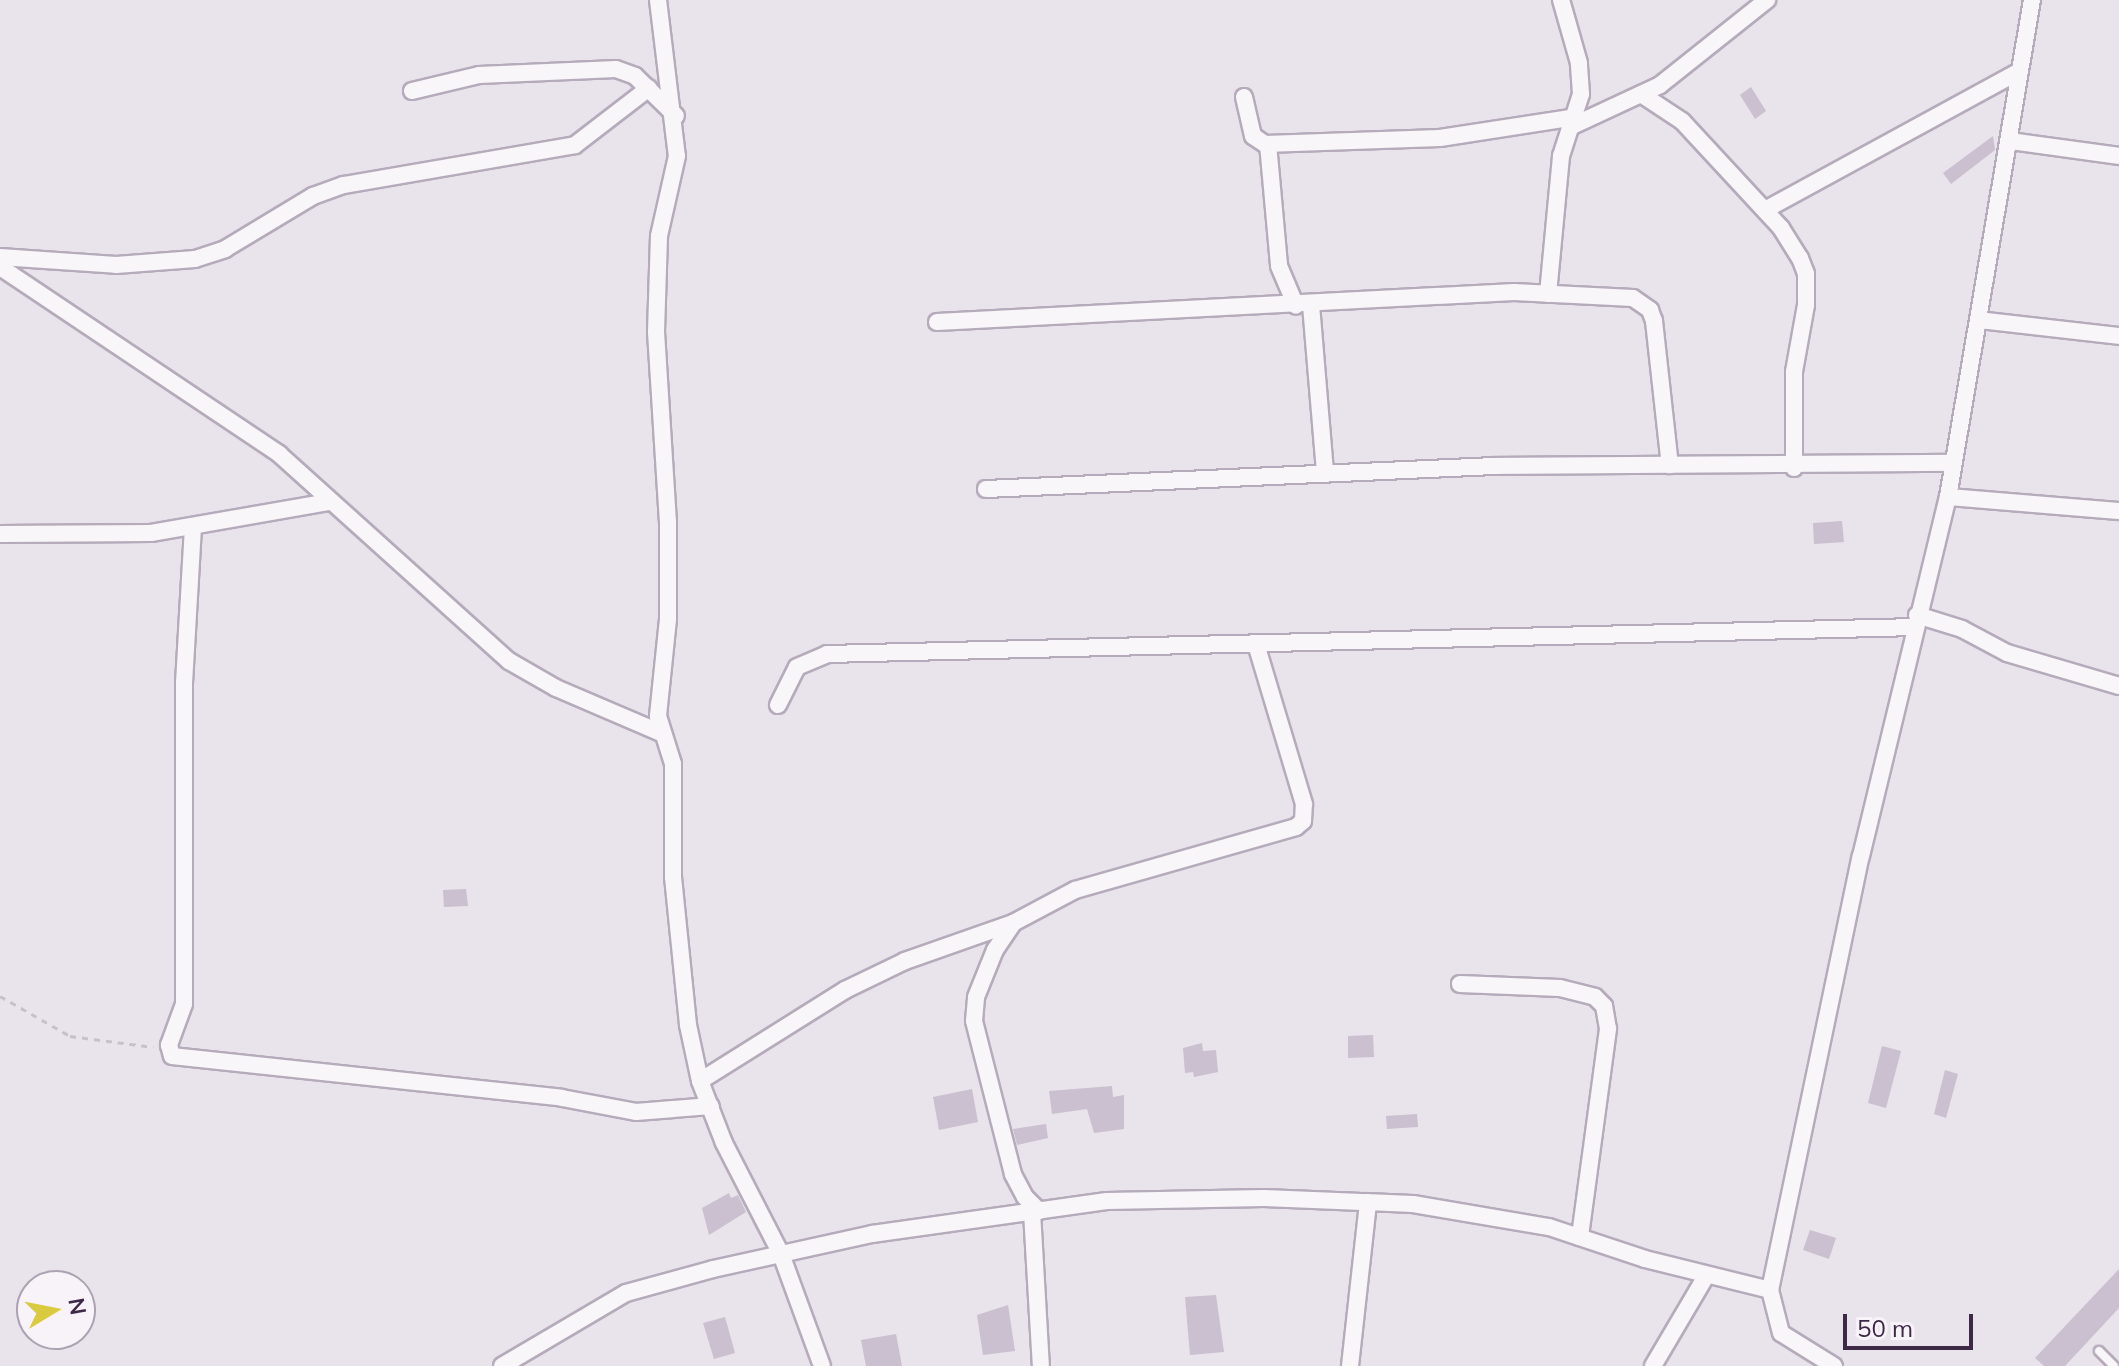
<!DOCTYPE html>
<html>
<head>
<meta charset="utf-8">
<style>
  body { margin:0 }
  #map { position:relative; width:2119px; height:1366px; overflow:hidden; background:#e9e3ec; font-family:Mulish,sans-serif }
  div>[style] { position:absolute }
  .building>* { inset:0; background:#cac0cf }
  .path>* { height:3px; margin-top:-1.5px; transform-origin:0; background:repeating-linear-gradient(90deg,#c8c1cb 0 6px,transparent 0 12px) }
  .roads { filter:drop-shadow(2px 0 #b5abba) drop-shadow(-2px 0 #b5abba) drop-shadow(0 2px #b5abba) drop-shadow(0 -2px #b5abba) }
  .lane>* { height:8px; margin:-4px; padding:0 4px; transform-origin:4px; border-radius:4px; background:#f9f6fa }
  .street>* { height:16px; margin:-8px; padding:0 8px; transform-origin:8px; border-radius:8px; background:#f9f6fa }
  span { translate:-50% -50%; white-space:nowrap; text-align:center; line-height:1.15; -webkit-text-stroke:6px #f7f3f9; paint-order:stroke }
  .north { position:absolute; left:16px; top:1270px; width:80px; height:80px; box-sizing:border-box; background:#f7f3f9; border:2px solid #ada2b1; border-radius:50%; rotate:80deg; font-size:22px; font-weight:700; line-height:32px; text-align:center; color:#3d2946 }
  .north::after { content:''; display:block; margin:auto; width:28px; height:36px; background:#d9ca40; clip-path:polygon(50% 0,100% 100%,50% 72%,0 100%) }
  .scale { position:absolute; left:1843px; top:1314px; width:130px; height:36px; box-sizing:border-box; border:4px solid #3d2946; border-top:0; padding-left:10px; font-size:24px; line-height:28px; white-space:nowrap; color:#3d2946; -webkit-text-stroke:6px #f7f3f9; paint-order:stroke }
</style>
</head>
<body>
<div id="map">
  <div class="building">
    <i style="clip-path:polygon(1751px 87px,1766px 111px,1755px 119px,1740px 95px)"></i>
    <i style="clip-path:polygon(1993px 136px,1995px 150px,1951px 184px,1943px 173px)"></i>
    <i style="clip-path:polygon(1842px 521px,1844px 542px,1814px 544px,1813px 523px)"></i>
    <i style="clip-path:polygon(466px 889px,468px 906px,444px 907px,443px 890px)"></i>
    <i style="clip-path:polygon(1373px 1035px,1374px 1057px,1348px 1058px,1348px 1036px)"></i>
    <i style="clip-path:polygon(1202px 1043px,1203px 1051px,1216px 1050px,1218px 1072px,1194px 1077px,1193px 1072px,1185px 1073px,1183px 1048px)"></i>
    <i style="clip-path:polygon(1882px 1046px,1901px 1051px,1886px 1108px,1868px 1103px)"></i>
    <i style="clip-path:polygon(1945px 1070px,1958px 1074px,1946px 1118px,1934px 1114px)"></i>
    <i style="clip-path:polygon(1112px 1086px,1113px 1097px,1124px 1095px,1124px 1129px,1094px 1133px,1087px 1109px,1052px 1114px,1049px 1091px)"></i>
    <i style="clip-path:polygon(972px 1089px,978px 1122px,939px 1130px,933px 1097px)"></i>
    <i style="clip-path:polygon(1417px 1114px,1418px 1127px,1387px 1129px,1386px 1116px)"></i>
    <i style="clip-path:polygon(1046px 1124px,1048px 1138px,1017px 1145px,1013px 1129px)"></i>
    <i style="clip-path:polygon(729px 1193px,731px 1198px,738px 1195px,746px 1212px,709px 1235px,702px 1208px)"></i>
    <i style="clip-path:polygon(1810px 1230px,1836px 1238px,1829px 1259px,1803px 1250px)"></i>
    <i style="clip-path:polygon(2119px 1269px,2119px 1308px,2065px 1366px,2044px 1366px,2035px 1358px)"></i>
    <i style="clip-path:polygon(1216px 1295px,1224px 1352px,1190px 1355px,1185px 1297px)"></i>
    <i style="clip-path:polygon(1008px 1305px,1015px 1351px,983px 1355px,977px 1315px)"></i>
    <i style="clip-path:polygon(725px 1317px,735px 1353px,714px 1359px,703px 1323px)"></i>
    <i style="clip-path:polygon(896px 1334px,902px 1366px,866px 1366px,861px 1340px)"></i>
  </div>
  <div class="path">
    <i style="left:0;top:996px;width:81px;rotate:29.7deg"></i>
    <i style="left:70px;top:1036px;width:84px;rotate:7.5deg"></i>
  </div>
  <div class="roads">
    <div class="lane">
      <i style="left:2099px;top:1351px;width:21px;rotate:45deg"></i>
    </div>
    <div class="street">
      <i style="left:658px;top:0;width:157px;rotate:83.1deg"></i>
      <i style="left:677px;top:156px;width:82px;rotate:102.7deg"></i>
      <i style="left:659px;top:236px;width:96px;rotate:91.8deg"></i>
      <i style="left:656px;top:332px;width:190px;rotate:86.4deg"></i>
      <i style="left:668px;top:522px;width:97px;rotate:90deg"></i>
      <i style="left:668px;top:619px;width:98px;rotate:95.9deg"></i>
      <i style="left:658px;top:716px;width:50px;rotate:72.6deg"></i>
      <i style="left:673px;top:764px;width:113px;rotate:90deg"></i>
      <i style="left:673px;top:877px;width:149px;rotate:84.2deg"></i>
      <i style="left:688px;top:1025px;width:57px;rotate:77.9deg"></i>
      <i style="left:700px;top:1081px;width:66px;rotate:68.8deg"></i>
      <i style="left:724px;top:1143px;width:125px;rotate:62.8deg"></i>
      <i style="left:781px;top:1254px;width:119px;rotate:69.9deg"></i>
      <i style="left:412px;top:91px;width:69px;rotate:-13.4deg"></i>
      <i style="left:479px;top:75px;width:137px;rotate:-2.5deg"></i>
      <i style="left:616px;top:69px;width:20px;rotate:20deg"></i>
      <i style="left:635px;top:76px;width:57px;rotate:44.3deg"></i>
      <i style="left:1641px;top:94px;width:49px;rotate:33.4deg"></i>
      <i style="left:1682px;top:121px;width:146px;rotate:47.2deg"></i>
      <i style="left:1781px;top:228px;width:36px;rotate:58deg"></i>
      <i style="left:1800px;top:258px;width:17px;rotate:69deg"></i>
      <i style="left:1806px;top:274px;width:31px;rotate:90deg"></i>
      <i style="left:1806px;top:305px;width:68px;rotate:100.2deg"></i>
      <i style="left:1794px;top:372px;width:96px;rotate:90deg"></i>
      <i style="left:1244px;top:97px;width:40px;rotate:77deg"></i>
      <i style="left:1253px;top:136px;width:14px;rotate:34deg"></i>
      <i style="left:1265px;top:144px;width:175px;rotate:-2deg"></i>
      <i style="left:1440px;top:138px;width:137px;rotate:-8.8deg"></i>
      <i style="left:1570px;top:127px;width:99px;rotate:-25deg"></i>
      <i style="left:1660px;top:85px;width:137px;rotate:-38.5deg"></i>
      <i style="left:2010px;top:141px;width:110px;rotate:7.8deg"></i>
      <i style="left:1268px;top:144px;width:122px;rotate:84.8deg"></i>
      <i style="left:1279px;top:266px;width:43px;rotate:67deg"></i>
      <i style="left:1765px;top:210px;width:290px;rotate:-28.6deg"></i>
      <i style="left:0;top:257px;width:116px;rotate:3.9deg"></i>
      <i style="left:116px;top:265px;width:79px;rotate:-4.3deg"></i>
      <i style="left:195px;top:259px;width:32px;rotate:-18deg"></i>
      <i style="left:225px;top:249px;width:103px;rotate:-31.1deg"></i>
      <i style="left:313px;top:196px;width:33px;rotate:-20deg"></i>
      <i style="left:344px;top:185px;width:234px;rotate:-9.8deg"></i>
      <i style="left:575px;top:145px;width:93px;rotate:-37.6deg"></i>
      <i style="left:0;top:267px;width:336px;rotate:33.8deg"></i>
      <i style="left:279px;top:454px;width:309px;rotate:42deg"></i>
      <i style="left:509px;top:661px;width:54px;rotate:29.9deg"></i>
      <i style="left:556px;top:688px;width:114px;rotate:23.2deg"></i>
      <i style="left:1548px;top:294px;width:139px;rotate:-84.6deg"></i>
      <i style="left:1561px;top:156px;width:65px;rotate:-72.1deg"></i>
      <i style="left:1581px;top:94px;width:31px;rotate:-94deg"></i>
      <i style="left:1579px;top:63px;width:66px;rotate:-105.9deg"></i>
      <i style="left:1311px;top:305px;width:166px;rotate:85.2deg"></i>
      <i style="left:1979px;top:320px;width:141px;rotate:6.5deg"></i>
      <i style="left:937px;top:322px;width:578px;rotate:-2.98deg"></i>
      <i style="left:1514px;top:292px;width:119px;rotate:2.9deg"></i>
      <i style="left:1633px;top:298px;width:21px;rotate:35deg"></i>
      <i style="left:1650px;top:310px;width:12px;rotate:70deg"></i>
      <i style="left:1654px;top:321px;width:145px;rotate:83.7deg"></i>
      <i style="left:986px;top:489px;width:509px;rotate:-2.59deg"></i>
      <i style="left:1494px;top:466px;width:458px;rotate:-0.4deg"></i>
      <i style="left:1948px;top:497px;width:172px;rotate:4.7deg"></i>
      <i style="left:193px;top:527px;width:155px;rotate:93.3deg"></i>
      <i style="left:184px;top:682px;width:322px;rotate:90deg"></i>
      <i style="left:184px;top:1004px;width:44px;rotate:110.1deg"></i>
      <i style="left:169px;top:1045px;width:11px;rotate:75deg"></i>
      <i style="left:172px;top:1056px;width:392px;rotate:6.1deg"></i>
      <i style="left:562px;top:1098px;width:75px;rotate:10.7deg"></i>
      <i style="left:636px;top:1112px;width:75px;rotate:-4.6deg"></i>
      <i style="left:0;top:534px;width:151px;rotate:-0.4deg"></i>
      <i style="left:151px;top:533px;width:181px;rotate:-9.9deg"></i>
      <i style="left:1917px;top:615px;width:47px;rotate:17.3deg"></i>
      <i style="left:1962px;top:629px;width:51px;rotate:28.1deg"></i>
      <i style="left:2007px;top:653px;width:117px;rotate:16.4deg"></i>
      <i style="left:778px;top:705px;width:42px;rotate:-63.4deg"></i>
      <i style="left:797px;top:667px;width:33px;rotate:-23deg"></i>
      <i style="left:827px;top:654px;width:1087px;rotate:-1.42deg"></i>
      <i style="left:1460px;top:984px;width:100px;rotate:2.3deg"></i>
      <i style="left:1560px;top:988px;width:36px;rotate:14deg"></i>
      <i style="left:1595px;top:997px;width:13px;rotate:45deg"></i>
      <i style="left:1604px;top:1006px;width:23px;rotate:80deg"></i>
      <i style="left:1608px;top:1029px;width:210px;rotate:97.7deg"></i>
      <i style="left:700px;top:1081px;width:171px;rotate:-32.1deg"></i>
      <i style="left:845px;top:990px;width:67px;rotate:-25.8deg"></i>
      <i style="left:905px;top:961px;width:114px;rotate:-19.4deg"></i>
      <i style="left:1039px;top:1211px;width:20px;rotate:-135deg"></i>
      <i style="left:1025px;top:1197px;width:26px;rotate:-118deg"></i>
      <i style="left:1013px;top:1174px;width:158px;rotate:-104.3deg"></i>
      <i style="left:974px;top:1021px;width:24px;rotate:-85deg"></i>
      <i style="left:976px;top:997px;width:51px;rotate:-68deg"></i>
      <i style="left:995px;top:950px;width:32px;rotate:-56deg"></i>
      <i style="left:1013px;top:923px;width:70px;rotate:-28deg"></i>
      <i style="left:1075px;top:890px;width:230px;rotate:-15.9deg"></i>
      <i style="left:1296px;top:827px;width:9px;rotate:-41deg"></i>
      <i style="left:1303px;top:821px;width:17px;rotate:-87deg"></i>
      <i style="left:1304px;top:804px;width:167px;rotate:-106.7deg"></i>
      <i style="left:1032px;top:1212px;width:154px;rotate:86.7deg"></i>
      <i style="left:502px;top:1366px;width:144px;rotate:-30.5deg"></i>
      <i style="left:626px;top:1293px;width:90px;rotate:-15.4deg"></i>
      <i style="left:713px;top:1269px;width:163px;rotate:-12.4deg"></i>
      <i style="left:872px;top:1234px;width:237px;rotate:-8deg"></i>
      <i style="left:1107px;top:1201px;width:157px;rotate:-1.1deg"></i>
      <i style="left:1264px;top:1198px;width:149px;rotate:2.3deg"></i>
      <i style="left:1413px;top:1204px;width:138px;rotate:9.6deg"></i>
      <i style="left:1549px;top:1227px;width:101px;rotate:18.4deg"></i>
      <i style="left:1645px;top:1259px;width:129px;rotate:13.9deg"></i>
      <i style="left:1350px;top:1366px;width:165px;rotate:-83.7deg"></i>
      <i style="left:1653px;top:1366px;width:104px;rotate:-59.5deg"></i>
      <i style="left:1834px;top:1366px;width:62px;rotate:-148.1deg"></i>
      <i style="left:1781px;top:1333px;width:44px;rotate:-104.3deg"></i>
      <i style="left:1770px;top:1290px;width:443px;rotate:-78.2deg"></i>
      <i style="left:1861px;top:856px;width:369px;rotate:-76.4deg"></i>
      <i style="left:1948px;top:497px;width:504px;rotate:-80.41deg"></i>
    </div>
  </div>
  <div class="north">N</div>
  <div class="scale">50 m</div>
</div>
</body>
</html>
